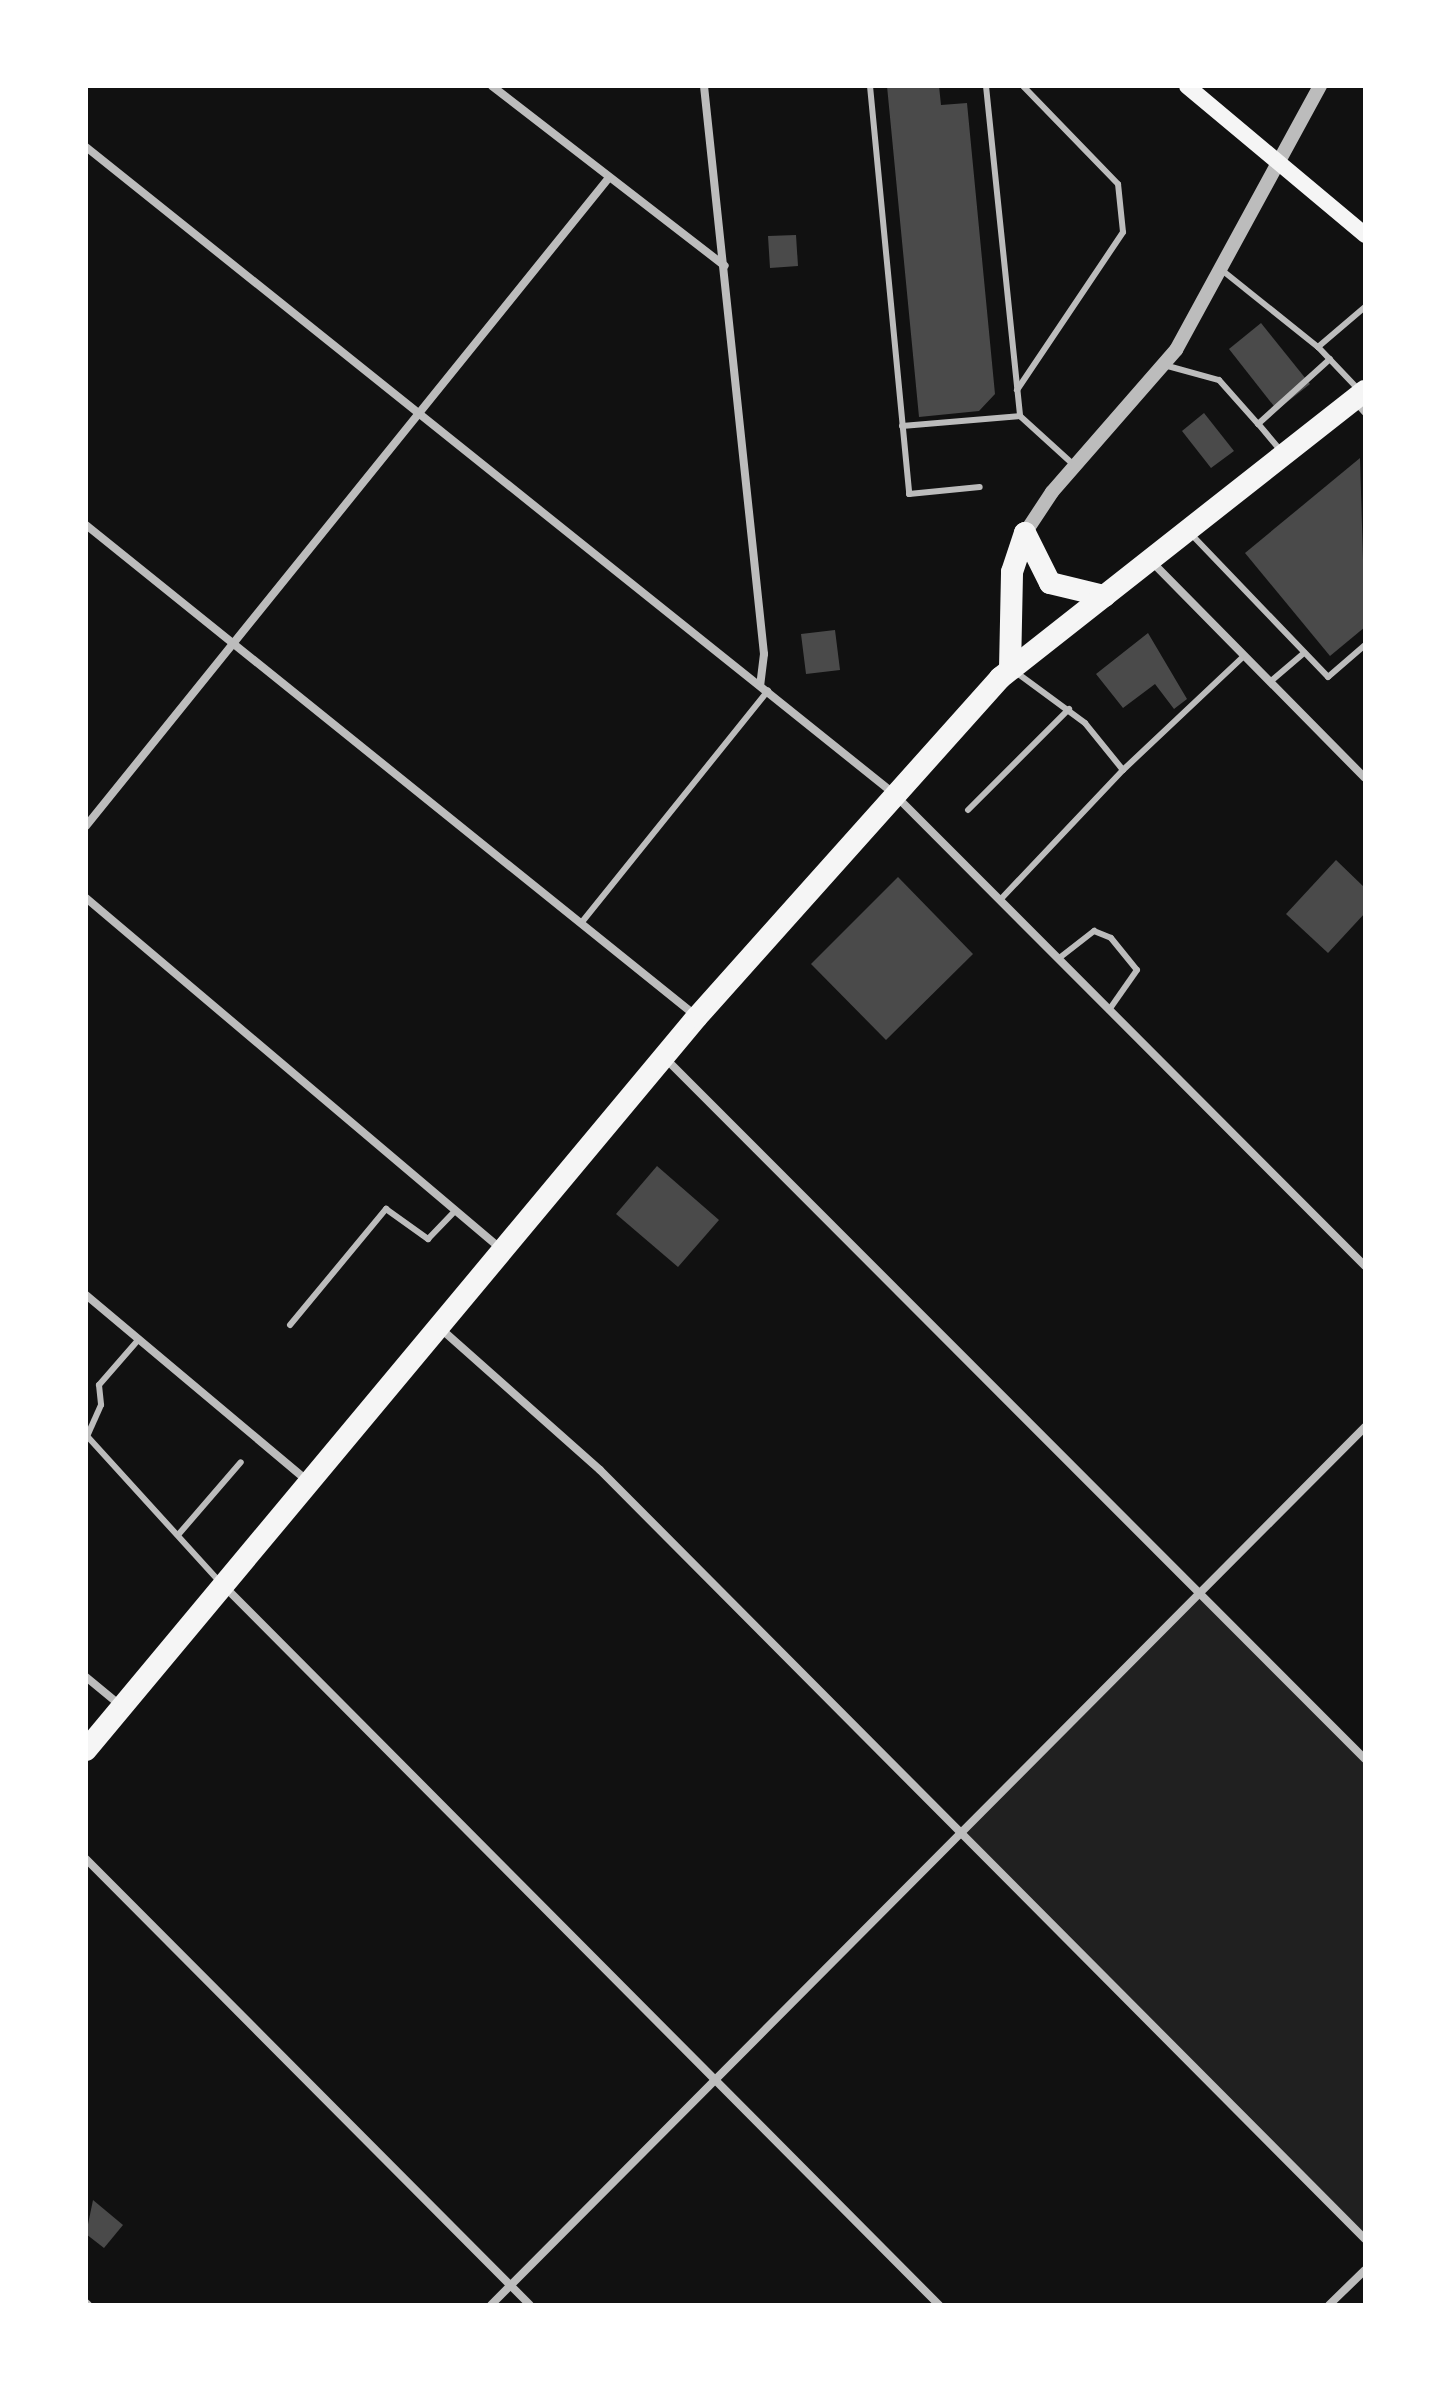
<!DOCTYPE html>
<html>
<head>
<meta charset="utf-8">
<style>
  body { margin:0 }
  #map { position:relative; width:1451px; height:2391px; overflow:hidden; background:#111; font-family:"Fira Sans",sans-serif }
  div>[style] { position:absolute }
  .green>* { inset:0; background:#202020 }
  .building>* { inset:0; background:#4a4a4a }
  .service>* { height:6px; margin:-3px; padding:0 3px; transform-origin:3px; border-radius:3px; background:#bcbcbc }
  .minor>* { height:8px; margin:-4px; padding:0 4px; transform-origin:4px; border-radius:4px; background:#bcbcbc }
  .tertiary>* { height:14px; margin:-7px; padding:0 7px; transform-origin:7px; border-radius:7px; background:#bcbcbc }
  .secondary>* { height:16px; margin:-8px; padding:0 8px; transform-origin:8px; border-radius:8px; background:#f5f5f5 }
  .trunk>* { height:22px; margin:-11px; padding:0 11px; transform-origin:11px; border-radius:11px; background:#f5f5f5 }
  span { translate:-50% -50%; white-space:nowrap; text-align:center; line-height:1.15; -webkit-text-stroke:8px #fff; paint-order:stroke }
  .frame { position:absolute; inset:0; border:88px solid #fff; pointer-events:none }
</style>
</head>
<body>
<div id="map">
  <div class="green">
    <i style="clip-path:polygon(1198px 1593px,1365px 1759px,1365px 2239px,960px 1832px)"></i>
  </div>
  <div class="building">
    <i style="clip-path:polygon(887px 86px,939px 86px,941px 105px,967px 103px,995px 394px,979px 411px,919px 417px)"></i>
    <i style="clip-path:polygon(796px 235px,798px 266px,770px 268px,768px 236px)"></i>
    <i style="clip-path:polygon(1261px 323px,1310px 384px,1277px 410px,1229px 349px)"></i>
    <i style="clip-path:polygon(1204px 413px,1234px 451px,1211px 468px,1182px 431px)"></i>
    <i style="clip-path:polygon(1360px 458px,1365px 627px,1330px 656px,1245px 553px)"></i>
    <i style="clip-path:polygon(835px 630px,840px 670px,806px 674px,801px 634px)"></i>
    <i style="clip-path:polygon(1148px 633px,1187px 699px,1174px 709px,1155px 684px,1123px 708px,1096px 674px)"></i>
    <i style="clip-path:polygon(1336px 860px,1365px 888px,1365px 913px,1328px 953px,1286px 914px)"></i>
    <i style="clip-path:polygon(898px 877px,973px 954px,886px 1040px,811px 964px)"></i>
    <i style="clip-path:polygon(657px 1166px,719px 1220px,678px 1267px,616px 1214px)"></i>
    <i style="clip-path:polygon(93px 2200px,123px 2225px,104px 2248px,86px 2234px)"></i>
  </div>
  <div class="service">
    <i style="left:870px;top:86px;width:410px;rotate:84.5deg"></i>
    <i style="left:909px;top:494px;width:71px;rotate:-5.6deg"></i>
    <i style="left:986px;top:86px;width:332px;rotate:84.1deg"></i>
    <i style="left:1020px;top:416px;width:74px;rotate:42.3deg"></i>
    <i style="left:1223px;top:271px;width:122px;rotate:38.7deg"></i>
    <i style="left:1164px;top:365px;width:57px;rotate:15.3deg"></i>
    <i style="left:1219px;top:380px;width:59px;rotate:48.4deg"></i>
    <i style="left:1017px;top:390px;width:190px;rotate:-56.1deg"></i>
    <i style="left:1123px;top:232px;width:48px;rotate:-95.9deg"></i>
    <i style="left:1118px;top:184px;width:136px;rotate:-134.1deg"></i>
    <i style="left:1359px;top:390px;width:59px;rotate:-133.6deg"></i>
    <i style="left:1318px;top:347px;width:62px;rotate:-40.4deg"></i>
    <i style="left:1356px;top:403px;width:13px;rotate:48deg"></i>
    <i style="left:902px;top:426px;width:118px;rotate:-4.8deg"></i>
    <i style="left:1281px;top:451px;width:35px;rotate:-130deg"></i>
    <i style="left:1258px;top:424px;width:97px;rotate:-42.1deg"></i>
    <i style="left:1191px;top:534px;width:198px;rotate:46.2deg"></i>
    <i style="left:1328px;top:677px;width:49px;rotate:-40.9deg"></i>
    <i style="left:1270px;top:682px;width:45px;rotate:-40.5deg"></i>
    <i style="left:1123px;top:770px;width:166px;rotate:-43.3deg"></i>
    <i style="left:968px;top:810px;width:143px;rotate:-45deg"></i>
    <i style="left:1000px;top:900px;width:179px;rotate:-46.6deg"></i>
    <i style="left:1123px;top:770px;width:60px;rotate:-129deg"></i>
    <i style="left:1085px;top:723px;width:84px;rotate:-143.7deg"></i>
    <i style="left:582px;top:922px;width:297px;rotate:-51.2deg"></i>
    <i style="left:1058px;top:959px;width:46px;rotate:-37.9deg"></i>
    <i style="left:1094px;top:931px;width:18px;rotate:22deg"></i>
    <i style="left:1111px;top:938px;width:41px;rotate:50.9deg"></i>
    <i style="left:1137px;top:970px;width:49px;rotate:125deg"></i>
    <i style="left:290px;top:1325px;width:151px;rotate:-50.4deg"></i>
    <i style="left:386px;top:1209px;width:52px;rotate:35.5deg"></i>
    <i style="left:428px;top:1239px;width:39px;rotate:-46deg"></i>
    <i style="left:139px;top:1339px;width:61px;rotate:131deg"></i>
    <i style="left:99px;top:1385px;width:20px;rotate:84deg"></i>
    <i style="left:101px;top:1405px;width:34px;rotate:114deg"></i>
    <i style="left:87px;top:1436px;width:196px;rotate:47.7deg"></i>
    <i style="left:178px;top:1535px;width:96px;rotate:-49.2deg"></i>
  </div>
  <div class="minor">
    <i style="left:492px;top:86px;width:294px;rotate:37.7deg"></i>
    <i style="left:704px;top:86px;width:571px;rotate:83.97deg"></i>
    <i style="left:764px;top:654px;width:31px;rotate:97deg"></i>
    <i style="left:86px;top:147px;width:1032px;rotate:38.67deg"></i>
    <i style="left:892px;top:792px;width:670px;rotate:45.06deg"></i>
    <i style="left:86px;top:525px;width:783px;rotate:38.83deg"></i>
    <i style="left:1152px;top:562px;width:303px;rotate:45.4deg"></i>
    <i style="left:86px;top:826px;width:830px;rotate:-51.11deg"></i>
    <i style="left:86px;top:898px;width:544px;rotate:40.22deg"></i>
    <i style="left:665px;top:1058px;width:991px;rotate:45.04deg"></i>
    <i style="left:86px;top:1295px;width:286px;rotate:40deg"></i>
    <i style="left:440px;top:1328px;width:214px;rotate:41.6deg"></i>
    <i style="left:600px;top:1470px;width:1085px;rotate:45.15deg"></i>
    <i style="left:225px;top:1587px;width:1013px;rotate:45.16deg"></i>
    <i style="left:86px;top:1677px;width:44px;rotate:39.5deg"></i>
    <i style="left:86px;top:1859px;width:629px;rotate:45.13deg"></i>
    <i style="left:86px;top:2303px;width:3px;rotate:45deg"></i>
    <i style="left:491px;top:2305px;width:1239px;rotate:-45.13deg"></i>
    <i style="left:1329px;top:2305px;width:50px;rotate:-44.2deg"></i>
  </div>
  <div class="tertiary">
    <i style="left:1025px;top:533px;width:49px;rotate:-56.6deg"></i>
    <i style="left:1052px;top:492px;width:189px;rotate:-48.9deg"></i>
    <i style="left:1176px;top:350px;width:301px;rotate:-61.4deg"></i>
  </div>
  <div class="secondary">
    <i style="left:1187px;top:86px;width:232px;rotate:39.9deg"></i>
  </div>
  <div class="trunk">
    <i style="left:1025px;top:533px;width:56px;rotate:63.4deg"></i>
    <i style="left:1050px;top:583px;width:56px;rotate:13.5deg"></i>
    <i style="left:1010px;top:669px;width:97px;rotate:-88.8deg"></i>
    <i style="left:1012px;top:572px;width:41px;rotate:-71.6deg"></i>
    <i style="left:86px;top:1750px;width:954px;rotate:-50.19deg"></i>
    <i style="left:697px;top:1017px;width:455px;rotate:-48.2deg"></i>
    <i style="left:1000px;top:678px;width:464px;rotate:-38.2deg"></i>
  </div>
  <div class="frame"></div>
</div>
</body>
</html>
